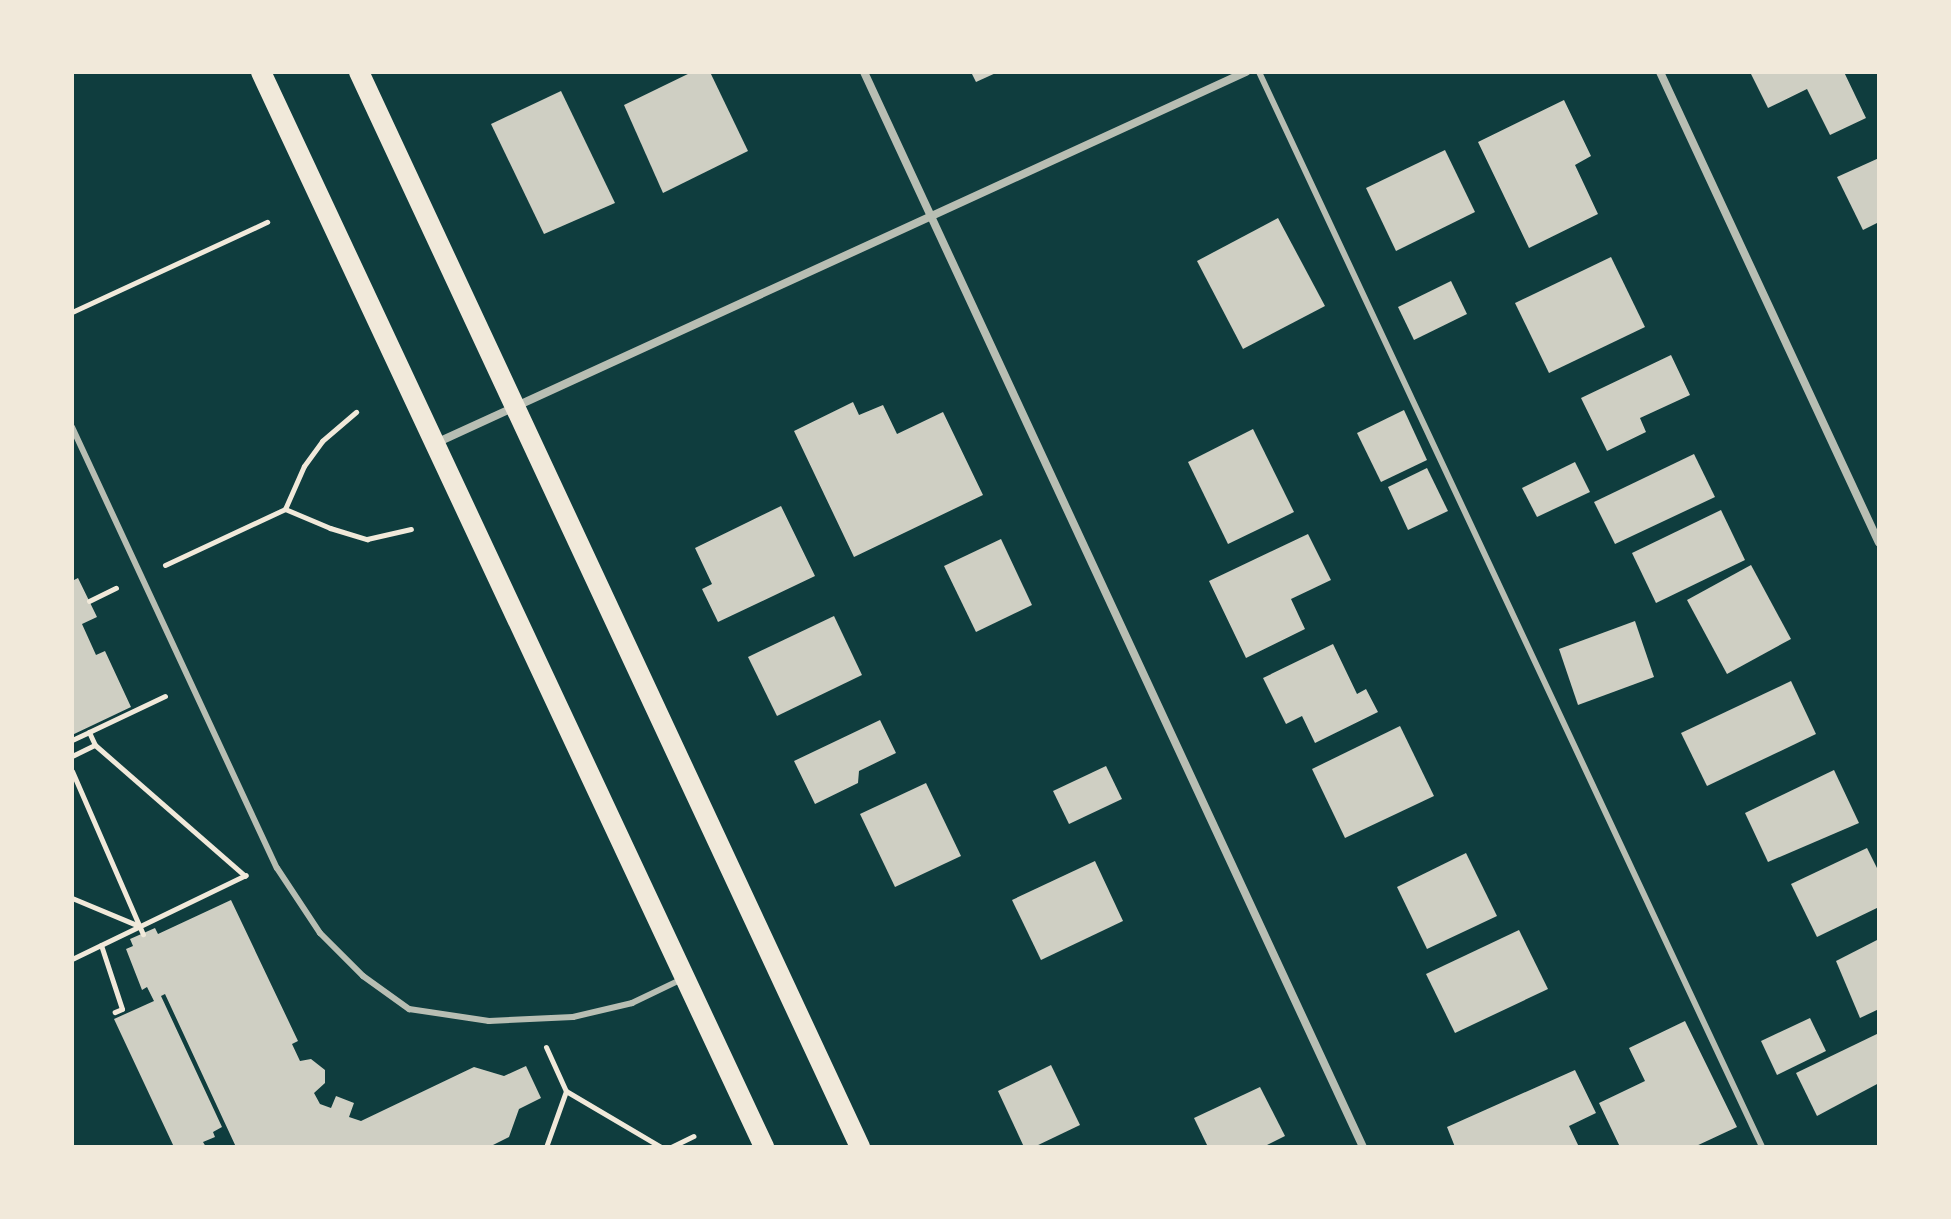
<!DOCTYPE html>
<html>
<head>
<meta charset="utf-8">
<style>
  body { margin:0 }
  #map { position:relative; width:1951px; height:1219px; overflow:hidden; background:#0f3d3e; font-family:Rubik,sans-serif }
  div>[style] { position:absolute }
  .building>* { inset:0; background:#cfcfc3 }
  .path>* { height:5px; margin:-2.5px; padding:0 2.5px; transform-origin:2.5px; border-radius:2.5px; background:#f1e9da }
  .service>* { height:6px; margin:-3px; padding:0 3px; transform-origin:3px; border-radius:3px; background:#b8beb3 }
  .minor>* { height:8px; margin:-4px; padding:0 4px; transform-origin:4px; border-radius:4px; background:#b8beb3 }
  .primary>* { height:20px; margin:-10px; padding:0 10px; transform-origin:10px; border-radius:10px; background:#f1e9da }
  span { translate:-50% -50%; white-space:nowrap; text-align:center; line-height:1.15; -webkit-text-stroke:6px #f1e9da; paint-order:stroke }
  .frame { position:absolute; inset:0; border:74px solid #f1e9da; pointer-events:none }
</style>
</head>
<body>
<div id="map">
  <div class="building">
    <i style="clip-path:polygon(692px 72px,710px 72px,748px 151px,663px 193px,624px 105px)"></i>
    <i style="clip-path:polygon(971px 72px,998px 72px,976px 82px)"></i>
    <i style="clip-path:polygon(1750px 72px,1844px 72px,1866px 118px,1830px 135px,1807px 89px,1768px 108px)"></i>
    <i style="clip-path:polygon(561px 91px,615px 203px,544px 234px,491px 124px)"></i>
    <i style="clip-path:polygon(1564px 100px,1591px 156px,1575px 165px,1598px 214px,1529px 248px,1478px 142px)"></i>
    <i style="clip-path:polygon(1445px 150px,1475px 212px,1396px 251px,1366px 188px)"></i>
    <i style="clip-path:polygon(1879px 158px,1879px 222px,1863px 230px,1837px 177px)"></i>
    <i style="clip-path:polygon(1278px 218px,1325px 306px,1243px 349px,1197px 261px)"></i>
    <i style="clip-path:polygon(1611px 257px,1645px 327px,1549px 373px,1515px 303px)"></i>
    <i style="clip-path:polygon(1451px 281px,1467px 314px,1414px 340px,1398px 307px)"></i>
    <i style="clip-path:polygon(1671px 355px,1690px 395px,1640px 418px,1646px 432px,1607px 451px,1581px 398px)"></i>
    <i style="clip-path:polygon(853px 402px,859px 415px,883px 405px,897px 434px,943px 412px,983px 495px,854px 557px,794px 431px)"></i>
    <i style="clip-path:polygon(1404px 410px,1427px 460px,1381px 482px,1357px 433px)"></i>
    <i style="clip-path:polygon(1253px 429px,1294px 512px,1228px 544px,1188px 462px)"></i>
    <i style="clip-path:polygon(1694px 454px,1715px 497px,1615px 544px,1594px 502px)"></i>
    <i style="clip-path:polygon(1575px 462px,1590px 492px,1537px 517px,1522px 488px)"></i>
    <i style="clip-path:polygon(1427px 468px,1448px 511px,1408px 530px,1388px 487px)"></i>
    <i style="clip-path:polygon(781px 506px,815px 576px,718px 622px,702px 589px,712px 584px,695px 548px)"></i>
    <i style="clip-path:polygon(1721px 510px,1745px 560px,1656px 603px,1632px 553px)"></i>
    <i style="clip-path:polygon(1308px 534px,1331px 580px,1291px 599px,1305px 629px,1246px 658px,1209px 581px)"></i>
    <i style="clip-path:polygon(1001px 539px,1032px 605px,976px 632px,944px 566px)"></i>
    <i style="clip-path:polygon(1751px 565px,1791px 639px,1727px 674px,1687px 600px)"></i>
    <i style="clip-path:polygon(78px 578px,97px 617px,82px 624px,96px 655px,105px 651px,131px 707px,72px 735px,72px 581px)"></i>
    <i style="clip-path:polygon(834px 616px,862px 675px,777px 716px,748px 657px)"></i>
    <i style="clip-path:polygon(1635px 621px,1654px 677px,1578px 705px,1559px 649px)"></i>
    <i style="clip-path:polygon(1333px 644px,1357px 694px,1366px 689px,1378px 712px,1315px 743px,1302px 716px,1286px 724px,1263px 678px)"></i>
    <i style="clip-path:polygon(1791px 681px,1816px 734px,1707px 786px,1681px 733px)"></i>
    <i style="clip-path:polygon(880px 720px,896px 753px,859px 771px,858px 783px,815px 804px,794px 761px)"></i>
    <i style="clip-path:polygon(1400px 726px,1434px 796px,1345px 838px,1312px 769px)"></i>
    <i style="clip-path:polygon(1106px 766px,1122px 799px,1069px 824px,1053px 791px)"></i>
    <i style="clip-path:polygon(1834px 770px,1859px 823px,1768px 862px,1745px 813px)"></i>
    <i style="clip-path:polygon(926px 783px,961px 856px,895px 887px,860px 814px)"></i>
    <i style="clip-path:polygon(1867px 848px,1879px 872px,1879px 907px,1817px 937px,1791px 884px)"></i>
    <i style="clip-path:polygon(1466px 853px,1497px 916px,1427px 949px,1397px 887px)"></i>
    <i style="clip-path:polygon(1095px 861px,1123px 921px,1041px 960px,1012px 900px)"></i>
    <i style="clip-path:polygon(231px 900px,298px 1041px,292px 1044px,300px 1061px,311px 1059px,325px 1070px,325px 1083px,314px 1093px,320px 1104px,331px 1108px,336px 1096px,354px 1103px,349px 1117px,361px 1121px,474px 1067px,504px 1076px,526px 1066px,541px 1098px,519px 1109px,509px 1137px,489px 1147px,236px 1147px,165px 994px,161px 996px,222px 1127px,213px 1132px,215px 1137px,203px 1142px,206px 1147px,174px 1147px,114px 1019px,154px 1001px,147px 987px,142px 990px,126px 949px,133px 946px,130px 939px,155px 928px,158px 934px)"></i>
    <i style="clip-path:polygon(1519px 930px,1548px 989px,1455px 1033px,1426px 974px)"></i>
    <i style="clip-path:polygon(1879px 939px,1879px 1009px,1860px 1018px,1836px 961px)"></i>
    <i style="clip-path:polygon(1810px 1018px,1826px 1051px,1777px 1075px,1761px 1041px)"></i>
    <i style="clip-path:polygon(1685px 1021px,1737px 1127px,1694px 1147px,1620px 1147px,1599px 1103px,1645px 1081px,1629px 1048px)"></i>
    <i style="clip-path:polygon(1879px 1033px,1879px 1083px,1817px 1116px,1796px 1073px)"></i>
    <i style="clip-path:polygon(1051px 1065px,1080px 1125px,1034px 1147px,1024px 1147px,998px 1091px)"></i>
    <i style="clip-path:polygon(1575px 1070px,1596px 1113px,1569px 1126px,1579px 1147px,1455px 1147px,1447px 1127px)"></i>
    <i style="clip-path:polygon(1260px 1087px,1285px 1136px,1263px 1147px,1208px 1147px,1194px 1118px)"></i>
  </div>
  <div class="path">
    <i style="left:72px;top:312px;width:215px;rotate:-24.8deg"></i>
    <i style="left:285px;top:509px;width:49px;rotate:22.9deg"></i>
    <i style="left:330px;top:528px;width:39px;rotate:17deg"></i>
    <i style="left:367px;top:539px;width:45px;rotate:-12.8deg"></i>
    <i style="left:165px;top:565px;width:132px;rotate:-25deg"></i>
    <i style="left:285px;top:509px;width:47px;rotate:-66.2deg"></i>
    <i style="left:304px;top:466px;width:31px;rotate:-54deg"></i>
    <i style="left:322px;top:441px;width:45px;rotate:-40.5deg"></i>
    <i style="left:89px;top:601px;width:30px;rotate:-26deg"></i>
    <i style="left:72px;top:740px;width:19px;rotate:-25deg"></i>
    <i style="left:95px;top:745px;width:199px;rotate:41.1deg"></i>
    <i style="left:72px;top:756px;width:25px;rotate:-26deg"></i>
    <i style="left:95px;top:745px;width:14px;rotate:-115deg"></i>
    <i style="left:89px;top:732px;width:84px;rotate:-25.3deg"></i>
    <i style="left:72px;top:771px;width:178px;rotate:66.5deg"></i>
    <i style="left:72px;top:898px;width:73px;rotate:22.7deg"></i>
    <i style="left:101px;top:945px;width:67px;rotate:71.8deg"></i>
    <i style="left:122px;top:1009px;width:8px;rotate:157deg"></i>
    <i style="left:72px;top:959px;width:193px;rotate:-25.8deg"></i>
    <i style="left:546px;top:1047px;width:48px;rotate:65.6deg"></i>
    <i style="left:566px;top:1091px;width:110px;rotate:30.5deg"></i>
    <i style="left:546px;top:1147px;width:59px;rotate:-70.3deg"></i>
    <i style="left:671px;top:1147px;width:25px;rotate:-26deg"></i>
  </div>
  <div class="service">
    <i style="left:1259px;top:72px;width:1187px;rotate:64.92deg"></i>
    <i style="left:72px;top:427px;width:486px;rotate:65.1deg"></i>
    <i style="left:277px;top:868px;width:78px;rotate:56.5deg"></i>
    <i style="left:320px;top:933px;width:61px;rotate:45deg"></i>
    <i style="left:363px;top:976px;width:57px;rotate:35.7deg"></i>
    <i style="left:409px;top:1009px;width:81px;rotate:8.5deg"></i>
    <i style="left:489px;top:1021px;width:84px;rotate:-2.7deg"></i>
    <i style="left:573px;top:1017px;width:61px;rotate:-13.3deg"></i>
    <i style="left:632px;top:1003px;width:53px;rotate:-25.6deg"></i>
  </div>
  <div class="minor">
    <i style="left:864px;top:72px;width:1185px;rotate:65.1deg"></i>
    <i style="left:1660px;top:72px;width:519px;rotate:65.06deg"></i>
    <i style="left:436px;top:443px;width:891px;rotate:-24.61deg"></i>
  </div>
  <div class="primary">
    <i style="left:261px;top:72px;width:1187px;rotate:64.92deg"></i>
    <i style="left:359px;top:72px;width:1186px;rotate:65.01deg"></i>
  </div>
  <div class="frame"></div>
</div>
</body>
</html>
